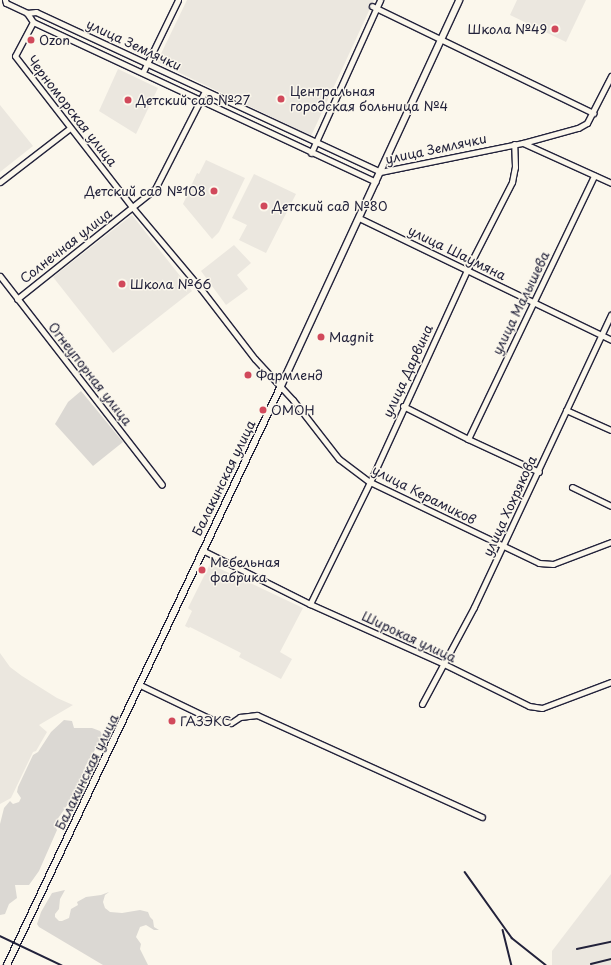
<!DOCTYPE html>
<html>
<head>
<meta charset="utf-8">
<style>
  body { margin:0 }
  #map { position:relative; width:611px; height:965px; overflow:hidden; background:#fbf7ec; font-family:"Playpen Sans",sans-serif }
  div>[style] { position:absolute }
  .built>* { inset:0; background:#ebe7df }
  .green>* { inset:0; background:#dbd8d3 }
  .roads { filter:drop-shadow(1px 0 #22223b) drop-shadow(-1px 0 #22223b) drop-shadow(0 1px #22223b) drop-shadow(0 -1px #22223b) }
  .minor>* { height:5px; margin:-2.5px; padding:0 2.5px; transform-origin:2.5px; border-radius:2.5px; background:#fbf7ec }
  .major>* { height:6px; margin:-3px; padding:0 3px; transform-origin:3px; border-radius:3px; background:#fbf7ec }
  .rail>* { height:1.5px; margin:-0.75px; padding:0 0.75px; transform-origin:0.75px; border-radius:0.75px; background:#22223b }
  .dots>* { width:11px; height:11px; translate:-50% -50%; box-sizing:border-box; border:2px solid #fbf7ec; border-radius:50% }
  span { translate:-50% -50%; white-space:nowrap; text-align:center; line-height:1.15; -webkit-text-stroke:3px #fbf7ec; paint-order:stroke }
  .poi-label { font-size:13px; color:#22223b }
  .right { translate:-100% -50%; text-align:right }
  .left { translate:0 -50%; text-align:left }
  .street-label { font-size:13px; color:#22223b }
</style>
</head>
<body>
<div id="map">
  <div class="built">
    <i style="clip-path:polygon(187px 0,374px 0,311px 136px,157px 62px)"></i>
    <i style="clip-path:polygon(517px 0,586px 0,566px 42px,510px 15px)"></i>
    <i style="clip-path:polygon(118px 69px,158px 88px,136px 134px,99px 111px)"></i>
    <i style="clip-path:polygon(0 105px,33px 146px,0 172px)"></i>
    <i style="clip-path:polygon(206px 160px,245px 178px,219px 232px,212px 239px,183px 204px,197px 173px,199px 174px)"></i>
    <i style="clip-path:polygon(254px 174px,296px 194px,266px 253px,239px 240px,247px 225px,232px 218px)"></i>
    <i style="clip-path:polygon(132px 215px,192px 291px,113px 353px,53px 277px)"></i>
    <i style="clip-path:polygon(234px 245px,251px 263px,237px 275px,248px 289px,226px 305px,201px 271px)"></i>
    <i style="clip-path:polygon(210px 564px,303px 608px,280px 652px,292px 659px,281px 679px,239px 657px,241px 653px,190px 627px,189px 628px,185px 626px,192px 611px,188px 608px)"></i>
    <i style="clip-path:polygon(0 653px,10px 667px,22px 676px,57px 698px,73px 705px,39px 725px,47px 732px,36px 751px,33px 752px,11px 798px,0 804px)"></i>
    <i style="clip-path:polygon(611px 874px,611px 965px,552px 965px,552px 951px)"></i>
  </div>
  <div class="green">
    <i style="clip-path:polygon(81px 391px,123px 442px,93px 466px,55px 424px,68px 402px)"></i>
    <i style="clip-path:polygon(64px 720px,72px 721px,74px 728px,92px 728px,100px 731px,102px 734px,99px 743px,87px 763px,78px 785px,66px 807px,54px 824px,57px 830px,39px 871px,29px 885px,15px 885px,17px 898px,9px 904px,5px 914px,0 915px,0 824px,4px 808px,10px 801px,13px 804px,19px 802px,21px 798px,17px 792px,18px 787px,33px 755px,38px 752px,51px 732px)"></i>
    <i style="clip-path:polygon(65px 890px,60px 899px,59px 909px,55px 914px,55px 917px,59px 921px,62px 921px,69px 918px,71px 909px,78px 905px,77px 902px,86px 897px,101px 895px,109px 892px,105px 895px,103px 902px,105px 908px,110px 912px,122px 913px,140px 910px,148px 912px,150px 917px,153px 920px,154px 927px,159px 930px,154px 930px,146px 925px,140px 927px,136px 937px,141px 944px,140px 949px,148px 965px,103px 965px,39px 927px,37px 924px,41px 912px,52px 893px)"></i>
  </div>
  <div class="roads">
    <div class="minor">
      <i style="left:5px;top:0;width:3px;rotate:72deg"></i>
      <i style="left:6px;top:3px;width:23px;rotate:25deg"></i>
      <i style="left:27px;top:13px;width:11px;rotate:56deg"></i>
      <i style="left:33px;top:22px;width:378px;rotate:25deg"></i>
      <i style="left:372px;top:6px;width:246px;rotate:25.8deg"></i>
      <i style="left:27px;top:13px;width:9px;rotate:-6deg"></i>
      <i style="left:36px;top:12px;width:379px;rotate:24.9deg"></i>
      <i style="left:380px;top:172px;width:146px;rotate:-11.5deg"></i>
      <i style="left:523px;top:143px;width:97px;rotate:24.4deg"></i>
      <i style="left:33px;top:22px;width:38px;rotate:118deg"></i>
      <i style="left:15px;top:56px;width:192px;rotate:52.2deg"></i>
      <i style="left:133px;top:208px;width:106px;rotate:50deg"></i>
      <i style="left:201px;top:289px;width:88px;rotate:52.4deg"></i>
      <i style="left:255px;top:359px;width:56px;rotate:47.2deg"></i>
      <i style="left:293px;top:400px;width:75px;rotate:52.1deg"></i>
      <i style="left:339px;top:459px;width:39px;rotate:37deg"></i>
      <i style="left:370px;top:482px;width:187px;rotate:25.6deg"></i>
      <i style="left:539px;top:563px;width:14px;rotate:4deg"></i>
      <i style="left:553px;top:564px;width:62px;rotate:-20.8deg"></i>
      <i style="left:143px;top:72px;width:80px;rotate:-64.1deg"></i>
      <i style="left:523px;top:143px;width:57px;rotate:-15.3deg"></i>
      <i style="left:578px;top:128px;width:10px;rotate:-29deg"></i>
      <i style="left:587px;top:123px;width:53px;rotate:-62.9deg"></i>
      <i style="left:311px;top:153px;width:168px;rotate:-65.7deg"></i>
      <i style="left:0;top:182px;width:88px;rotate:-37.6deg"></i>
      <i style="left:359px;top:218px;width:280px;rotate:25.8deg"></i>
      <i style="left:0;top:276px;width:264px;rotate:52.2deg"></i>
      <i style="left:17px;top:299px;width:176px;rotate:-38.6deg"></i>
      <i style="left:155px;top:189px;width:110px;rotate:-63deg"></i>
      <i style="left:403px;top:406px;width:73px;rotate:26.9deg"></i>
      <i style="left:468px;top:439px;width:78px;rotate:24.9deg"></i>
      <i style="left:566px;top:410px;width:49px;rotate:24deg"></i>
      <i style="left:468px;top:439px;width:292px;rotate:-64.4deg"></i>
      <i style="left:572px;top:487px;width:43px;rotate:26deg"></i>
      <i style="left:202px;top:550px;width:121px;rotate:26.6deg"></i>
      <i style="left:310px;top:604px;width:147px;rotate:24.1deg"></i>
      <i style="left:444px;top:664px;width:95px;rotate:26.3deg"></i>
      <i style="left:529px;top:706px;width:13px;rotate:9deg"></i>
      <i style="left:542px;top:708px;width:74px;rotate:-20.6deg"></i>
      <i style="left:310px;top:604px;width:136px;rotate:-63.8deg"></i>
      <i style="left:370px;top:482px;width:233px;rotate:-65.4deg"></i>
      <i style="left:467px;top:270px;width:99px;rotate:-62.9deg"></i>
      <i style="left:512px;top:182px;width:15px;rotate:-79deg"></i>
      <i style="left:515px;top:167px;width:23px;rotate:-92deg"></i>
      <i style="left:140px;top:685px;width:79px;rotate:25.6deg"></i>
      <i style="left:211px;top:719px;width:20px;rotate:11deg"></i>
      <i style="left:231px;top:723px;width:11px;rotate:-34deg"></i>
      <i style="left:240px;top:717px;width:17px;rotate:-7deg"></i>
      <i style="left:257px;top:715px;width:247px;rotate:24.4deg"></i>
      <i style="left:422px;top:704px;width:110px;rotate:-61.8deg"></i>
      <i style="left:474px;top:607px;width:323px;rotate:-64.9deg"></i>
    </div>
    <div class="major">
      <i style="left:7px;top:965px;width:641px;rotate:-64.68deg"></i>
      <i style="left:281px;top:386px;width:425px;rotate:-65.2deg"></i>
    </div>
  </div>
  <div class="rail">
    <i style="left:465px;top:872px;width:81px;rotate:54.5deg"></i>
    <i style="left:512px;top:938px;width:43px;rotate:38.5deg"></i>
    <i style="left:503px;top:930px;width:36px;rotate:76deg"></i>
    <i style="left:0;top:936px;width:68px;rotate:25.4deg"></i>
    <i style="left:577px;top:949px;width:35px;rotate:-12deg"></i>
    <i style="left:591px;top:964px;width:21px;rotate:-14deg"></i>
  </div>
  <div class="dots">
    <i style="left:555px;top:29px;background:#d1495b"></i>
    <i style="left:31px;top:40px;background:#d1495b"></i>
    <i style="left:281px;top:99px;background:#d1495b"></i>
    <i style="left:128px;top:100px;background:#d1495b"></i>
    <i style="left:214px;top:191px;background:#d1495b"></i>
    <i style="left:264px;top:206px;background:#d1495b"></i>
    <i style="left:122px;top:284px;background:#d1495b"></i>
    <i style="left:321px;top:337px;background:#d1495b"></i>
    <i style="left:248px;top:375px;background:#d1495b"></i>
    <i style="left:263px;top:410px;background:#d1495b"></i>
    <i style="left:202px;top:570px;background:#d1495b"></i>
    <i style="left:172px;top:721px;background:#d1495b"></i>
  </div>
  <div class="poi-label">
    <span class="right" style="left:547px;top:29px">Школа №49</span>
    <span class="left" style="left:39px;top:40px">Ozon</span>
    <span class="left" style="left:290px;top:99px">Центральная<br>городская больница №4</span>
    <span class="left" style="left:136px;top:100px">Детский сад №27</span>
    <span class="right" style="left:206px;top:191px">Детский сад №108</span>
    <span class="left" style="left:272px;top:206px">Детский сад №80</span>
    <span class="left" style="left:130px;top:284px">Школа №66</span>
    <span class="left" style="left:329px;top:337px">Magnit</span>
    <span class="left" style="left:256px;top:375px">Фармленд</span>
    <span class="left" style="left:271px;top:410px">ОМОН</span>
    <span class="left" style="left:210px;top:570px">Мебельная<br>фабрика</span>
    <span class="left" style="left:180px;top:721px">ГАЗЭКС</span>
  </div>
  <div class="street-label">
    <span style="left:134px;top:45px;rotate:25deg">улица Землячки</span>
    <span style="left:72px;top:111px;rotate:52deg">Черноморская улица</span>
    <span style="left:436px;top:149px;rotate:-12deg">улица Землячки</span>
    <span style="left:66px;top:246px;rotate:-38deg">Солнечная улица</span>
    <span style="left:457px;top:253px;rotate:26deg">улица Шаумяна</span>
    <span style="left:521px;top:303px;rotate:-64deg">улица Малышева</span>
    <span style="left:408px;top:371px;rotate:-65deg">улица Дарвина</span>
    <span style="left:90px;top:374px;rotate:52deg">Огнеупорная улица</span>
    <span style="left:224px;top:478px;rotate:-64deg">Балакинская улица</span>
    <span style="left:424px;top:495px;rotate:27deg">улица Керамиков</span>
    <span style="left:510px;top:506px;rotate:-65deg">улица Хохрякова</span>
    <span style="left:409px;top:637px;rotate:25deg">Широкая улица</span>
    <span style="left:87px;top:772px;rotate:-64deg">Балакинская улица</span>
  </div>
</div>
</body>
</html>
